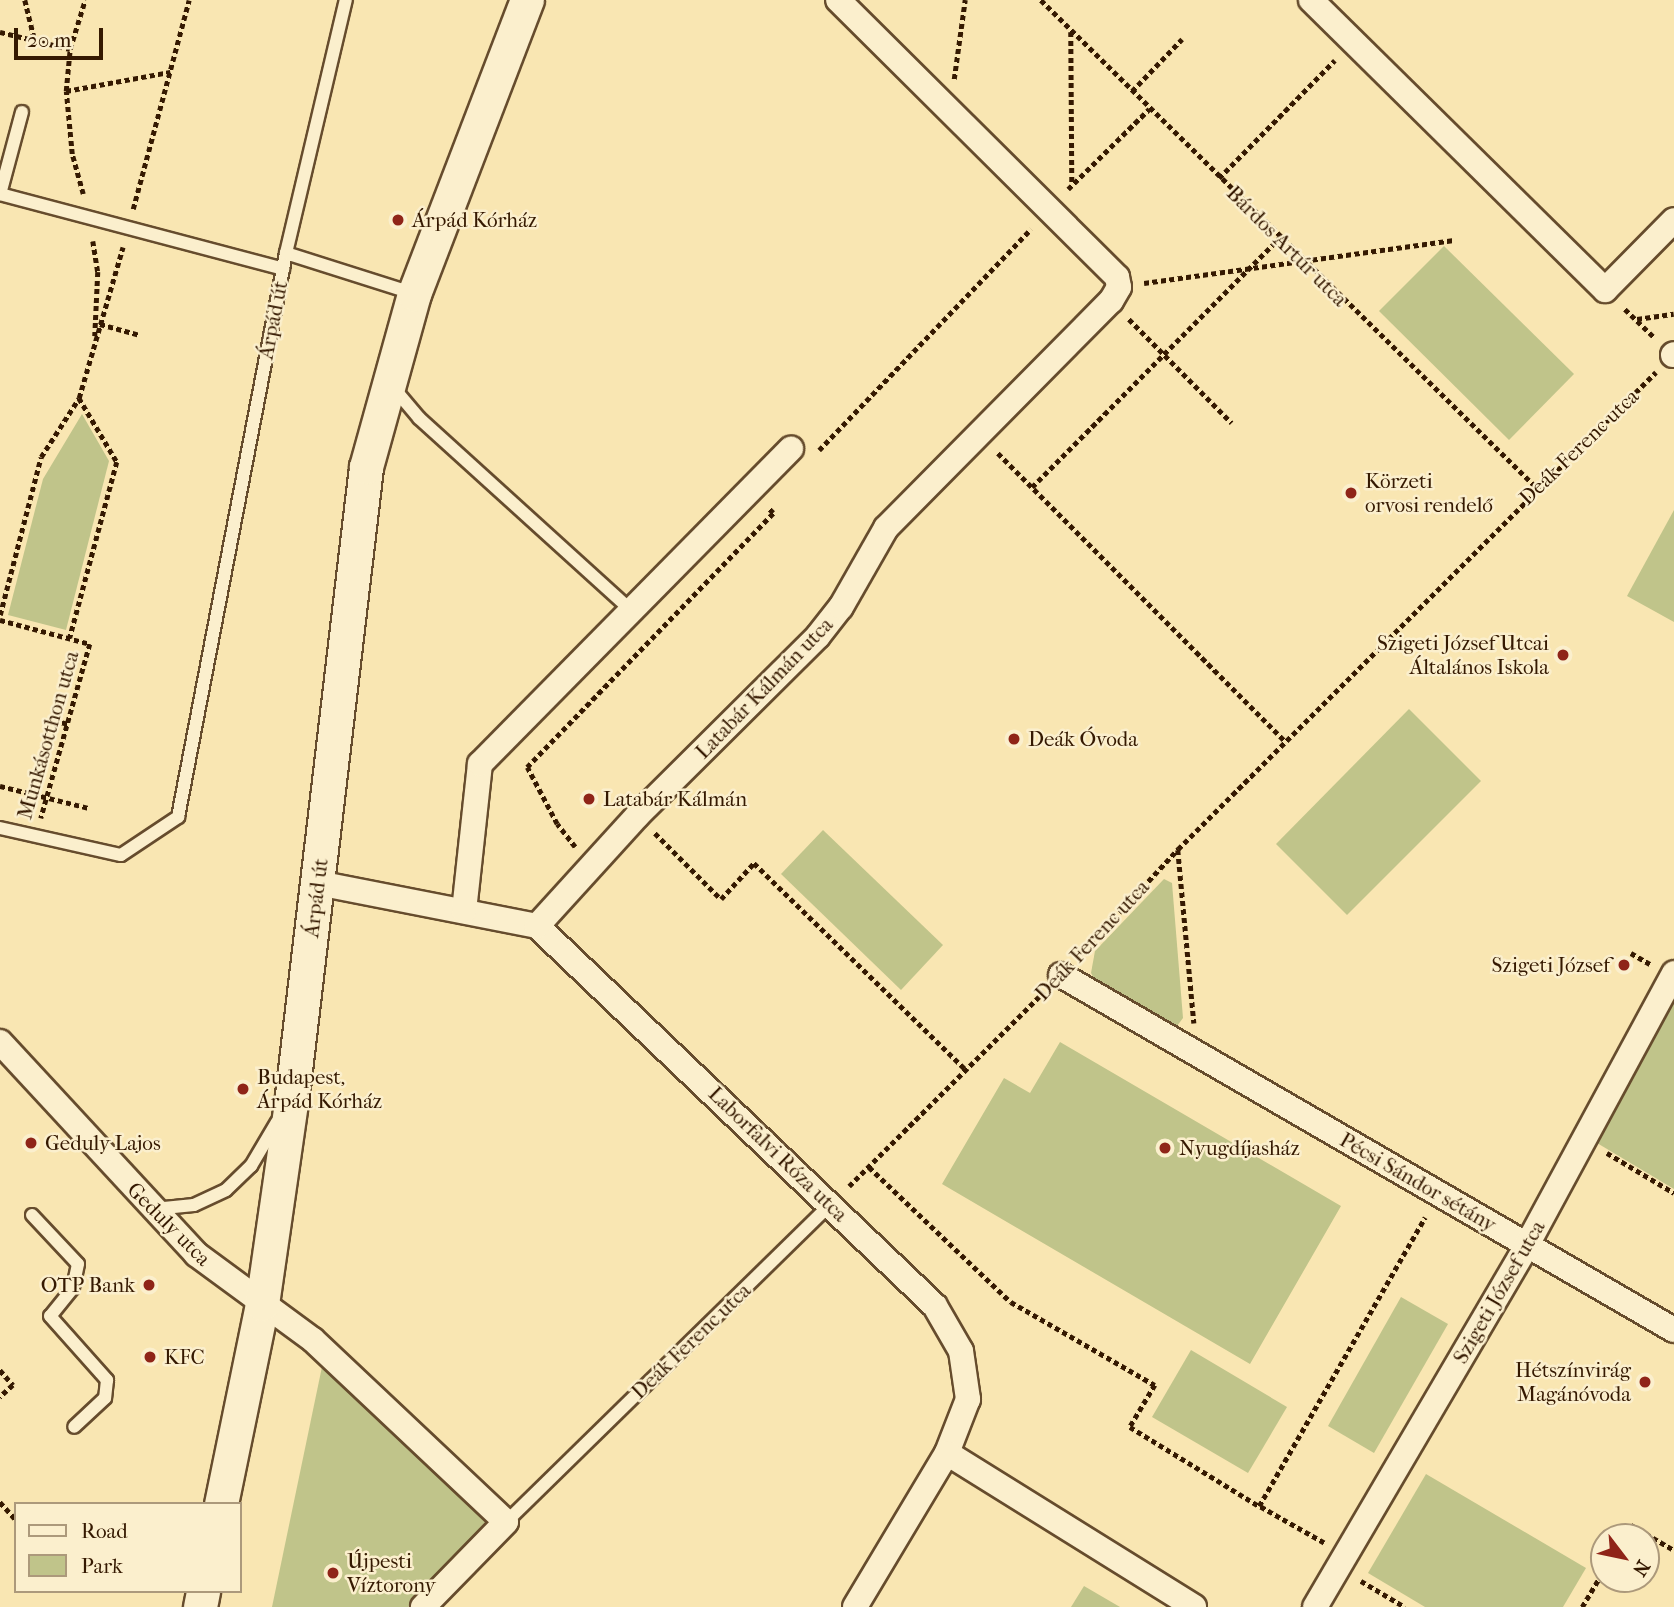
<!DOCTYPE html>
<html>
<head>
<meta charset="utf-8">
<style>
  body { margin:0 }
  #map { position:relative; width:1674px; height:1607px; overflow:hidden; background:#f9e6b2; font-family:"IM FELL French Canon",serif }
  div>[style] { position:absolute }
  .green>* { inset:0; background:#c0c48a }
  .path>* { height:4.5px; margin-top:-2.25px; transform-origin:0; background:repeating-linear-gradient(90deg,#351901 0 5px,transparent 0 8.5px) }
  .roads { filter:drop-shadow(2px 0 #664c2d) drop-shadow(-2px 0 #664c2d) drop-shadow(0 2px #664c2d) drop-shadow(0 -2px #664c2d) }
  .lane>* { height:12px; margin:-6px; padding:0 6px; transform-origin:6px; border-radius:6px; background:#fbefcd }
  .street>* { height:24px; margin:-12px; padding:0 12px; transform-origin:12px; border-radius:12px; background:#fbefcd }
  .secondary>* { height:33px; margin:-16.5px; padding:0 16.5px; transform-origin:16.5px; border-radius:16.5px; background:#fbefcd }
  .dots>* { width:19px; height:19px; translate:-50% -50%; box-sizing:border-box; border:4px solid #fbefcd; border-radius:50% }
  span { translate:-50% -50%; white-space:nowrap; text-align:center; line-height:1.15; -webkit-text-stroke:5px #fbefcd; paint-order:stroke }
  .poi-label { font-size:21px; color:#351901 }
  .left { translate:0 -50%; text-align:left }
  .right { translate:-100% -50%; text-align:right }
  .street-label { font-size:21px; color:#351901 }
  .legend { position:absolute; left:14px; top:1502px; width:228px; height:91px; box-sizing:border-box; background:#fbefcd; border:2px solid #ac997b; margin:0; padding:9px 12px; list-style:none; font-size:21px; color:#351901 }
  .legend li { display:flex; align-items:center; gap:14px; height:35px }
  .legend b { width:35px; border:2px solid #ac997b }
  .north { position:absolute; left:1590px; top:1523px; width:70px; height:70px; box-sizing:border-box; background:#fbefcd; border:2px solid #ac997b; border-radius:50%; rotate:122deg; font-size:19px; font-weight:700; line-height:28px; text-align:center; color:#351901 }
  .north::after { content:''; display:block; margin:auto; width:24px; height:32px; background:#8f2418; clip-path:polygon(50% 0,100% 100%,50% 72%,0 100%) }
  .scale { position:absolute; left:14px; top:28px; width:89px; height:32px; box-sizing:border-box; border:4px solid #351901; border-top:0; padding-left:9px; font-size:21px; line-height:24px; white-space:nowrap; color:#351901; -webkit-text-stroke:5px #fbefcd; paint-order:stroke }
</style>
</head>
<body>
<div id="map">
  <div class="green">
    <i style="clip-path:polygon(1444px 246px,1574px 374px,1509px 440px,1379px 311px)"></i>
    <i style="clip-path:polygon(82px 414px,109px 461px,66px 630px,8px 615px,43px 479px)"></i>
    <i style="clip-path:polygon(1674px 510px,1674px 622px,1627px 596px)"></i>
    <i style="clip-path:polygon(1409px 709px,1481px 781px,1347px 915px,1276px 844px)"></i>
    <i style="clip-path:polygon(823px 830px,943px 945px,901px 990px,781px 874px)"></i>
    <i style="clip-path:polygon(1164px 879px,1172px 883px,1183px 1018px,1174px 1030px,1097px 984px,1091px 973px,1095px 951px)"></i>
    <i style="clip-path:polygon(1674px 994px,1674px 1189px,1597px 1143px)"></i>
    <i style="clip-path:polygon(1060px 1042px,1341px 1206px,1250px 1364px,942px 1184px,1004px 1078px,1030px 1093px)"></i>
    <i style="clip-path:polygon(1401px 1297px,1448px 1324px,1374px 1453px,1328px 1426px)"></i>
    <i style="clip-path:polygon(1191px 1350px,1287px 1407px,1248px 1473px,1152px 1417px)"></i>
    <i style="clip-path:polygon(323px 1362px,493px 1525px,408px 1607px,272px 1607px)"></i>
    <i style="clip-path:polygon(1426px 1474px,1586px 1568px,1563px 1607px,1425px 1607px,1368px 1573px)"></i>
    <i style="clip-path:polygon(1084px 1586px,1120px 1607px,1071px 1607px)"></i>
  </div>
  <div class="path">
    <i style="left:25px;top:0;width:42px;rotate:76.3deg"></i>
    <i style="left:1041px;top:0;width:696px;rotate:44.53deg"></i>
    <i style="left:0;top:32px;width:72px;rotate:13.7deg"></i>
    <i style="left:1071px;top:32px;width:152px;rotate:89.6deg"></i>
    <i style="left:954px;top:79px;width:80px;rotate:-82.1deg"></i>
    <i style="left:66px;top:91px;width:106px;rotate:-10.4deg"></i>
    <i style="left:1132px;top:91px;width:72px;rotate:-46.1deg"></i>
    <i style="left:1219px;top:178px;width:165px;rotate:-45.5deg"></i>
    <i style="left:1068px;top:189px;width:114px;rotate:-44.6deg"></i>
    <i style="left:83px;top:194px;width:41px;rotate:-105.4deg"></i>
    <i style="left:72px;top:154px;width:63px;rotate:-95.4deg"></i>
    <i style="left:66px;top:91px;width:42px;rotate:-84.6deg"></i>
    <i style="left:70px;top:49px;width:51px;rotate:-73deg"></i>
    <i style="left:133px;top:209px;width:216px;rotate:-75deg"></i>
    <i style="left:93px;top:241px;width:31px;rotate:81deg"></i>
    <i style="left:98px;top:272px;width:64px;rotate:92.7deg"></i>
    <i style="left:1144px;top:283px;width:313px;rotate:-7.9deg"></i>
    <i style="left:1625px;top:309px;width:40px;rotate:44deg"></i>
    <i style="left:1129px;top:319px;width:146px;rotate:45.3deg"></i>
    <i style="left:1637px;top:319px;width:37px;rotate:-8deg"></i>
    <i style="left:100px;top:324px;width:41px;rotate:15.4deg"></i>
    <i style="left:79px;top:398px;width:157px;rotate:-73.8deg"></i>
    <i style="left:819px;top:450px;width:306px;rotate:-46.2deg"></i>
    <i style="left:998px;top:453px;width:408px;rotate:45.1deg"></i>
    <i style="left:1032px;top:487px;width:351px;rotate:-45.2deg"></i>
    <i style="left:0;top:615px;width:163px;rotate:-75.5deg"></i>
    <i style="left:41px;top:457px;width:70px;rotate:-57.2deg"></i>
    <i style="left:79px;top:398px;width:74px;rotate:59.3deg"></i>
    <i style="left:117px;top:462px;width:182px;rotate:105deg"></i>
    <i style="left:0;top:620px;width:93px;rotate:14.9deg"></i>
    <i style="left:90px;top:644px;width:181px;rotate:105.7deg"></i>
    <i style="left:54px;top:720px;width:15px;rotate:16deg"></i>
    <i style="left:0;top:786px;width:92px;rotate:13.9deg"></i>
    <i style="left:655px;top:833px;width:93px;rotate:45deg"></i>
    <i style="left:721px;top:899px;width:49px;rotate:-47.5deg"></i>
    <i style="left:754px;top:863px;width:298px;rotate:44.3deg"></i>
    <i style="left:575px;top:847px;width:29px;rotate:-128deg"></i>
    <i style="left:557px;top:824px;width:64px;rotate:-117.8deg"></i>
    <i style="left:527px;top:767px;width:354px;rotate:-45.9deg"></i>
    <i style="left:773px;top:513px;width:7px;rotate:-135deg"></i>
    <i style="left:1178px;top:850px;width:174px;rotate:84.7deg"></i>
    <i style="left:1631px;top:953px;width:22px;rotate:30deg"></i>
    <i style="left:1079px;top:956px;width:146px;rotate:-47.2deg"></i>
    <i style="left:1178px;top:849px;width:675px;rotate:-44.94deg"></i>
    <i style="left:1607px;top:1153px;width:78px;rotate:30.8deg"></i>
    <i style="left:869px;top:1167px;width:196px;rotate:43.6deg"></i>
    <i style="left:1011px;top:1302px;width:166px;rotate:30deg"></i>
    <i style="left:1155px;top:1385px;width:49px;rotate:120.8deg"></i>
    <i style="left:1130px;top:1427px;width:151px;rotate:31.5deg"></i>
    <i style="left:849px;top:1186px;width:275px;rotate:-44.9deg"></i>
    <i style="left:0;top:1370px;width:20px;rotate:49deg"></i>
    <i style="left:13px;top:1385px;width:18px;rotate:137deg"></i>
    <i style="left:0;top:1502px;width:24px;rotate:48deg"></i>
    <i style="left:1624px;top:1537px;width:14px;rotate:-60deg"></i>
    <i style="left:1631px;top:1525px;width:50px;rotate:30.2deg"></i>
    <i style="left:1324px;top:1543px;width:75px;rotate:-150.4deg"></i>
    <i style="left:1259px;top:1506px;width:333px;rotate:-60.1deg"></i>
    <i style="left:1361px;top:1581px;width:51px;rotate:30.6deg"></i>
    <i style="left:1582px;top:1607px;width:43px;rotate:-59.3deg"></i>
  </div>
  <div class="roads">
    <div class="lane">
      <i style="left:22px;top:112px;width:85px;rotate:105deg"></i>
      <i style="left:0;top:194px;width:293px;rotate:14.8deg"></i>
      <i style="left:286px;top:253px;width:132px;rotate:17.6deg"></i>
      <i style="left:392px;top:386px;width:42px;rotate:49.8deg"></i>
      <i style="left:419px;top:418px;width:286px;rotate:42.2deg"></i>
      <i style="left:0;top:828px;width:124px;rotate:12.6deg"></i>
      <i style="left:121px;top:855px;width:69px;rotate:-33.7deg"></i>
      <i style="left:178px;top:817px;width:574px;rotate:-79.16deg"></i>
      <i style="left:286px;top:253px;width:260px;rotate:-76.7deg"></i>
      <i style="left:154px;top:1209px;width:40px;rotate:-5.7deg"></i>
      <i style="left:194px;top:1205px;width:35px;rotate:-25deg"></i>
      <i style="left:226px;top:1190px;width:35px;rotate:-44deg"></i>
      <i style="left:251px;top:1166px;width:51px;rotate:-59.4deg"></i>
      <i style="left:32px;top:1215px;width:67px;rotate:46.8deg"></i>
      <i style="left:78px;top:1264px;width:25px;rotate:102deg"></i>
      <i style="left:73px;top:1288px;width:36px;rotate:129deg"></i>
      <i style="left:50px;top:1316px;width:86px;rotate:48.3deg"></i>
      <i style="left:107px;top:1380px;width:18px;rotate:96deg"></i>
      <i style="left:105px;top:1398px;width:42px;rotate:136.9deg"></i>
      <i style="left:506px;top:1522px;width:455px;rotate:-44.4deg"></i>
    </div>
    <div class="street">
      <i style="left:1311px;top:0;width:413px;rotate:44.6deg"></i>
      <i style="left:1605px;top:290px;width:98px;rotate:-45.4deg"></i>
      <i style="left:1673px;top:355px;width:1px;rotate:-45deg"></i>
      <i style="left:318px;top:883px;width:223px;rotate:11.1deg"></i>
      <i style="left:537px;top:926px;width:550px;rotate:43.67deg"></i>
      <i style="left:935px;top:1306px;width:52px;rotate:60deg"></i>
      <i style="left:961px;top:1351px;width:49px;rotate:81.7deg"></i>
      <i style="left:968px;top:1399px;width:58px;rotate:111.3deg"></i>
      <i style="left:947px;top:1453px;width:179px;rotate:120.9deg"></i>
      <i style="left:464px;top:911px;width:148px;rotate:-83.8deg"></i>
      <i style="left:480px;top:764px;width:443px;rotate:-45.4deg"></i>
      <i style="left:537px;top:926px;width:149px;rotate:-47.7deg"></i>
      <i style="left:637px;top:816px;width:255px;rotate:-44.8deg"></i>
      <i style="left:818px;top:636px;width:37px;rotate:-52deg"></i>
      <i style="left:841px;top:607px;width:91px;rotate:-60.3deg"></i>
      <i style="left:886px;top:528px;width:320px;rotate:-45.3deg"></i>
      <i style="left:1111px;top:301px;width:16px;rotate:-60deg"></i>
      <i style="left:1119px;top:287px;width:10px;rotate:-101deg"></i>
      <i style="left:1117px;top:277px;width:393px;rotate:-135.2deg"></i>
      <i style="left:1061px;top:975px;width:708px;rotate:30.08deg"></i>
      <i style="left:0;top:1042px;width:289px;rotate:47.2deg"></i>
      <i style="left:196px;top:1254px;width:145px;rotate:36.3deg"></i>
      <i style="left:313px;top:1340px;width:265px;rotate:43.3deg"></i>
      <i style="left:506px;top:1522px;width:119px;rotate:134.3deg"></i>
      <i style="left:947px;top:1453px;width:291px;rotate:31.9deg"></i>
      <i style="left:1315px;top:1607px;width:420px;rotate:-59.6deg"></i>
      <i style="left:1527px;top:1245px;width:309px;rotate:-61.6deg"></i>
    </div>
    <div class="secondary">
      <i style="left:221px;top:1504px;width:204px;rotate:-78.4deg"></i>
      <i style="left:262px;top:1304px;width:211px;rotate:-81.8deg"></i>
      <i style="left:292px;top:1095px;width:632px;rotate:-83.28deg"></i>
      <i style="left:366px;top:467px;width:180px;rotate:-74.5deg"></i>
      <i style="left:414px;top:294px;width:315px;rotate:-69deg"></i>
      <i style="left:200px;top:1607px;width:16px;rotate:-79deg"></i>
    </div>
  </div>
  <div class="dots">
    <i style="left:398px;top:220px;background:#8f2418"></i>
    <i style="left:1351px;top:493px;background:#8f2418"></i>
    <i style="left:1563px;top:655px;background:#8f2418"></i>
    <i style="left:1014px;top:739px;background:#8f2418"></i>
    <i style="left:589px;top:799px;background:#8f2418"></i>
    <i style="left:1624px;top:965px;background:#8f2418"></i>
    <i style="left:243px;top:1089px;background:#8f2418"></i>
    <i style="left:31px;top:1143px;background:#8f2418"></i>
    <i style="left:1165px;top:1148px;background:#8f2418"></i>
    <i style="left:149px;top:1285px;background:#8f2418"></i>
    <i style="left:150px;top:1357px;background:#8f2418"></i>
    <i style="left:1645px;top:1382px;background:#8f2418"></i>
    <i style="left:333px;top:1573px;background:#8f2418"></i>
  </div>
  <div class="poi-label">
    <span class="left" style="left:412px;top:220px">Árpád Kórház</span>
    <span class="left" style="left:1365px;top:493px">Körzeti<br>orvosi rendelő</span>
    <span class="right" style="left:1549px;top:655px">Szigeti József Utcai<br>Általános Iskola</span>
    <span class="left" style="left:1028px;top:739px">Deák Óvoda</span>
    <span class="left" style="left:603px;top:799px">Latabár Kálmán</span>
    <span class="right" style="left:1610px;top:965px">Szigeti József</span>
    <span class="left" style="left:257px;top:1089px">Budapest,<br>Árpád Kórház</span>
    <span class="left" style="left:45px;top:1143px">Geduly Lajos</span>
    <span class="left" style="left:1179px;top:1148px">Nyugdíjasház</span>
    <span class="right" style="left:135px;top:1285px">OTP Bank</span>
    <span class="left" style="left:164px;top:1357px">KFC</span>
    <span class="right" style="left:1631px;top:1382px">Hétszínvirág<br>Magánóvoda</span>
    <span class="left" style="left:347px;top:1573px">Újpesti<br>Víztorony</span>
  </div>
  <div class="street-label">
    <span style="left:1287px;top:246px;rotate:45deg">Bárdos Artúr utca</span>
    <span style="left:273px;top:320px;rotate:-79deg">Árpád út</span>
    <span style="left:1579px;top:447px;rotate:-44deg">Deák Ferenc utca</span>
    <span style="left:764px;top:688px;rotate:-46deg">Latabár Kálmán utca</span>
    <span style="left:48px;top:735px;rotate:-74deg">Munkásotthon utca</span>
    <span style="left:316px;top:898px;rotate:-83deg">Árpád út</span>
    <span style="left:1092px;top:940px;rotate:-47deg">Deák Ferenc utca</span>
    <span style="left:778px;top:1154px;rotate:44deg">Laborfalvi Róza utca</span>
    <span style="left:1418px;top:1182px;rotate:30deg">Pécsi Sándor sétány</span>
    <span style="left:169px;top:1224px;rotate:45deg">Geduly utca</span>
    <span style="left:1499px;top:1292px;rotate:-60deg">Szigeti József utca</span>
    <span style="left:691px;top:1341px;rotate:-44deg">Deák Ferenc utca</span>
  </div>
  <ul class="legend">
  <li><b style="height:9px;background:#fbefcd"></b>Road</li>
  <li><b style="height:19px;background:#c0c48a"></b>Park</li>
  </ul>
  <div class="north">N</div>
  <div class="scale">20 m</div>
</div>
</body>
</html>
